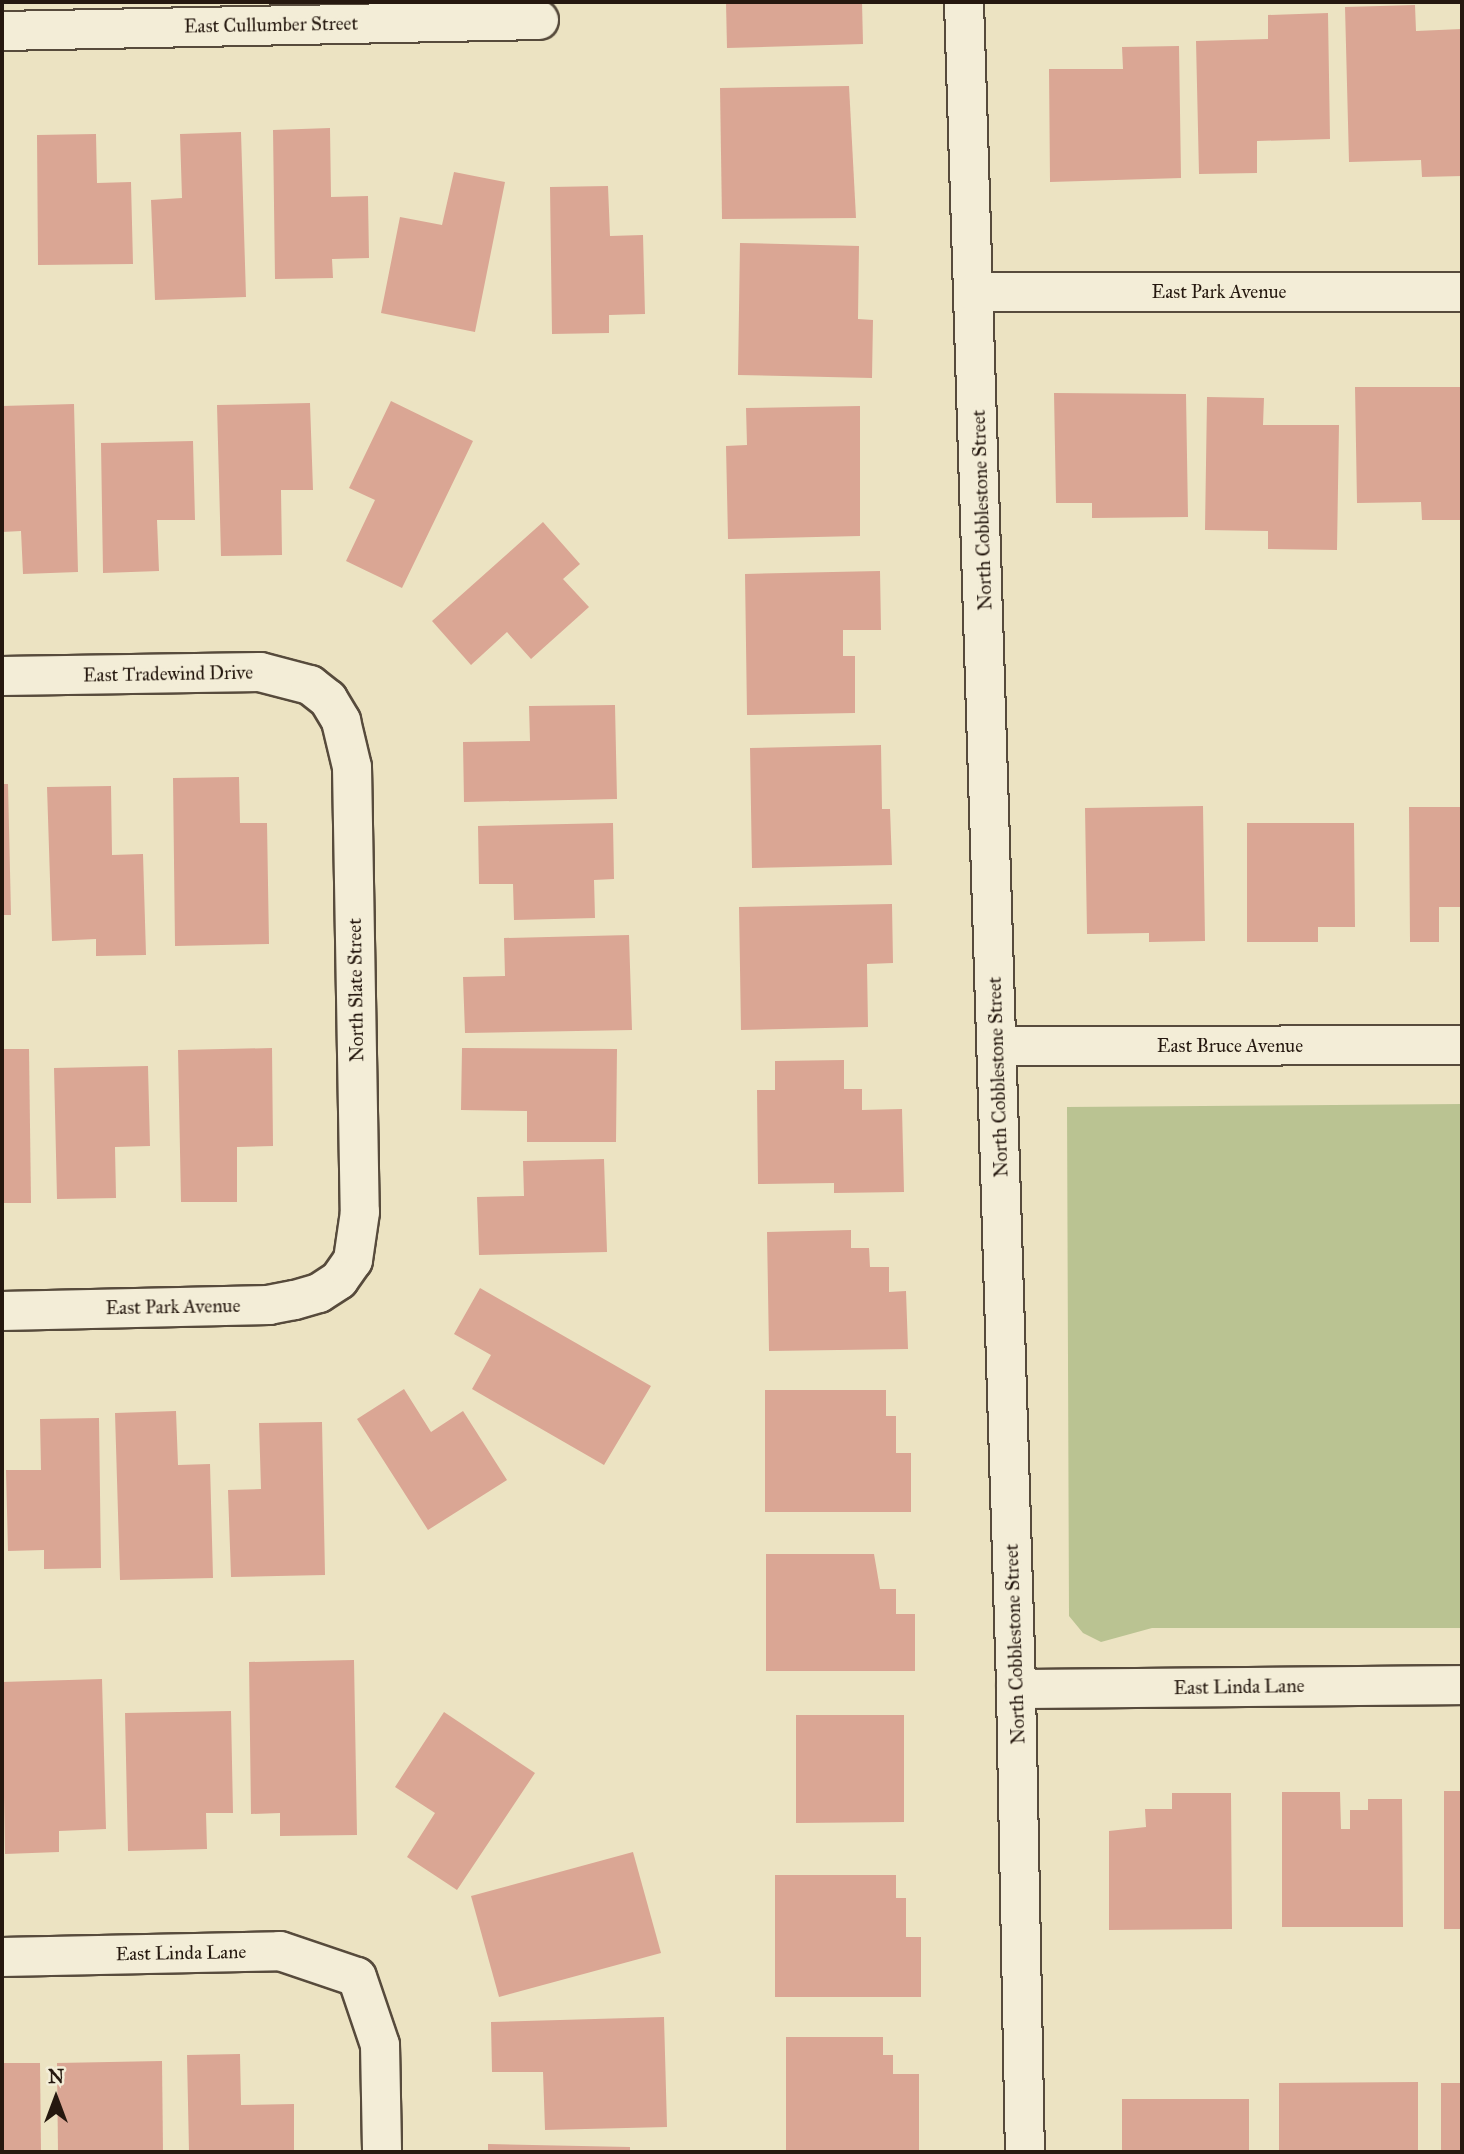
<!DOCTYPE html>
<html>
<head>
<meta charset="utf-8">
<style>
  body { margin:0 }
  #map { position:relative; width:1464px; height:2154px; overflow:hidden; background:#ece3c2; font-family:"IM FELL Great Primer",serif }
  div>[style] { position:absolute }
  .green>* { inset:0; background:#bac392 }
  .building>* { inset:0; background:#daa694 }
  .roads { filter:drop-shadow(2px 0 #574b3c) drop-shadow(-2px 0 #574b3c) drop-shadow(0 2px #574b3c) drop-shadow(0 -2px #574b3c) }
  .minor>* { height:38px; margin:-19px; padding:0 19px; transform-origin:19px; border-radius:19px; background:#f3edd7 }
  span { translate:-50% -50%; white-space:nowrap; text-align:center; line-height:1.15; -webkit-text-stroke:5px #f3edd7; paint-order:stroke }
  .street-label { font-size:19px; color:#25180f }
  .frame { position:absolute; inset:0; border:4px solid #25180f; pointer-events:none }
  .north { position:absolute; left:21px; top:2063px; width:70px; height:70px; -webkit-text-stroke:5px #f3edd7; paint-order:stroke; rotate:0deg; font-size:19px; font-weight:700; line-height:28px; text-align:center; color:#25180f }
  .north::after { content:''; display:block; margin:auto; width:24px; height:32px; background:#25180f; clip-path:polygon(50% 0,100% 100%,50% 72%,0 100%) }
</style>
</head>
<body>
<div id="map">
  <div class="green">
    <i style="clip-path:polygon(1462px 1104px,1462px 1628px,1152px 1628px,1101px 1642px,1083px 1633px,1069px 1616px,1067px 1107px)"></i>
  </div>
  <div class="building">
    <i style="clip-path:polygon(726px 2px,862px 2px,863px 44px,727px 48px)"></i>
    <i style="clip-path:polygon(1415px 5px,1416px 31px,1462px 29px,1462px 176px,1422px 177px,1421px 160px,1349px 162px,1345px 7px)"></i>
    <i style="clip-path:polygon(1328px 13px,1330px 139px,1257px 141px,1257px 173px,1199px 174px,1196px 41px,1268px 39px,1268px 15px)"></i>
    <i style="clip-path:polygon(1179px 46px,1181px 178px,1050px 182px,1049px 69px,1123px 69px,1122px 47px)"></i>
    <i style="clip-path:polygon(849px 86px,856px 218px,722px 219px,720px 88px)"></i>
    <i style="clip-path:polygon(330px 128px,331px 197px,368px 196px,369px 258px,332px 259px,333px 278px,275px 279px,273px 130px)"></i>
    <i style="clip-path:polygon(241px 132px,246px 297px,155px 300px,151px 200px,182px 198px,180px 134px)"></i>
    <i style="clip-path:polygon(96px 134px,97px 183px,131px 182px,133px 264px,38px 265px,37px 135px)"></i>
    <i style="clip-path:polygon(454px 172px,505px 182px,475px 332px,381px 313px,400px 217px,442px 225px)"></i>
    <i style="clip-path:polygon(608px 186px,610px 236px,643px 235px,645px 314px,609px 315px,609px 333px,552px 334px,550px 187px)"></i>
    <i style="clip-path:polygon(740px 243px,859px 246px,858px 319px,873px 320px,872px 378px,738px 375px)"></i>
    <i style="clip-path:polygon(1355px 387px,1462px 387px,1462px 520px,1422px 520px,1421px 502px,1357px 503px)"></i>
    <i style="clip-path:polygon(1054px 393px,1186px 394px,1188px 517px,1092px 518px,1092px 503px,1056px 503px)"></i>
    <i style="clip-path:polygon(1207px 397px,1264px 398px,1263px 425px,1339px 425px,1337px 550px,1268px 549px,1268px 531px,1205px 530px)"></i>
    <i style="clip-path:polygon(391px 401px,473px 441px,402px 588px,346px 561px,375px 500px,349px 488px)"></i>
    <i style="clip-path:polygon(310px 403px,313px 490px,281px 490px,282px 555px,221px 556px,217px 405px)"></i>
    <i style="clip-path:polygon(74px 404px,78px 572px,23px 574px,21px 531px,2px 532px,2px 406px)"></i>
    <i style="clip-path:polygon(860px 406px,860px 536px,728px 539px,726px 446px,747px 445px,746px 408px)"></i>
    <i style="clip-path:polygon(193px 441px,195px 520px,157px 520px,159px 571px,103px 573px,101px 443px)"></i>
    <i style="clip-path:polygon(543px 522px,580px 564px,563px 579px,589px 607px,531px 659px,507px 632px,471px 665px,432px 621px)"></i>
    <i style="clip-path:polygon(880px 571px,881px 630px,843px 630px,843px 656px,855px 656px,855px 713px,747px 715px,745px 574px)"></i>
    <i style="clip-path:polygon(615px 705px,617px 799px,464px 802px,463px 742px,530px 741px,529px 706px)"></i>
    <i style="clip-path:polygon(881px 745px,882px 809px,890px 809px,892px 865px,752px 868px,750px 748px)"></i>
    <i style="clip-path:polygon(239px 777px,240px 823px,267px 823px,269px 944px,175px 946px,173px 778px)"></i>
    <i style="clip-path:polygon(2px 784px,8px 784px,11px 915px,2px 915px)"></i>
    <i style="clip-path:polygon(111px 786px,112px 855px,143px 854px,146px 955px,96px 956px,96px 939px,52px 941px,47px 787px)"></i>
    <i style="clip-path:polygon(1203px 806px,1205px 941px,1149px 942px,1149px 933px,1087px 934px,1085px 808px)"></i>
    <i style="clip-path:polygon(1409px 807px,1462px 807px,1462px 907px,1439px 907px,1439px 942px,1410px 942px)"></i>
    <i style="clip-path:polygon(613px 823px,614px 879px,594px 880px,595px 918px,514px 920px,513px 884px,479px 884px,478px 826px)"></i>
    <i style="clip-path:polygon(1247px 823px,1354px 823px,1355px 927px,1318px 927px,1318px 942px,1247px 942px)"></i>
    <i style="clip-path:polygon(892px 904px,893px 963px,867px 964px,868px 1027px,741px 1030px,739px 907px)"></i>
    <i style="clip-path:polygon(629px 935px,632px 1030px,465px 1033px,463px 977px,505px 976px,504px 938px)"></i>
    <i style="clip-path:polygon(272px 1048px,273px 1146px,237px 1147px,237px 1202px,181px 1202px,178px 1050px)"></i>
    <i style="clip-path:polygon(462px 1048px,617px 1049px,616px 1142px,527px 1142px,527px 1111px,461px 1110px)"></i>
    <i style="clip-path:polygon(2px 1049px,29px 1049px,31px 1203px,2px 1203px)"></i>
    <i style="clip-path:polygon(844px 1060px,844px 1089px,862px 1089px,862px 1110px,902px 1109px,904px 1192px,834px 1193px,834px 1183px,758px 1184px,757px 1090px,775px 1090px,775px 1061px)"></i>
    <i style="clip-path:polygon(148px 1066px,150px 1146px,115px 1147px,116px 1198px,57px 1199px,54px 1068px)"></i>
    <i style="clip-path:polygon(604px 1159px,607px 1252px,479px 1255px,477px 1197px,524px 1196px,523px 1161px)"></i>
    <i style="clip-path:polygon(851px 1230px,851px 1248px,869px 1248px,870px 1267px,889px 1267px,889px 1292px,906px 1291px,908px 1349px,769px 1351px,767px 1232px)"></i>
    <i style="clip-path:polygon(480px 1288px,651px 1386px,604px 1465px,472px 1389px,491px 1355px,454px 1334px)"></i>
    <i style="clip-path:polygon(404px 1389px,431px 1432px,463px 1411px,507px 1480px,428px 1530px,357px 1419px)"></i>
    <i style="clip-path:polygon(765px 1390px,886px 1390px,886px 1416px,896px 1416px,896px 1453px,911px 1453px,911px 1512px,765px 1512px)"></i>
    <i style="clip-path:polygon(176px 1411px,178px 1465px,210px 1464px,213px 1578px,120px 1580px,115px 1413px)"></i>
    <i style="clip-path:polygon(99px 1418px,101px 1568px,44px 1569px,44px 1550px,8px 1551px,6px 1470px,41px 1470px,40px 1419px)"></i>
    <i style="clip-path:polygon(322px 1422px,325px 1575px,231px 1577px,228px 1490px,261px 1489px,259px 1423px)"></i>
    <i style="clip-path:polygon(766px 1554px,874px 1554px,880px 1589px,896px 1589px,896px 1614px,915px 1614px,915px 1671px,766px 1671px)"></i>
    <i style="clip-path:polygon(354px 1660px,357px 1835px,280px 1836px,280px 1813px,251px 1814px,249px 1662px)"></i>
    <i style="clip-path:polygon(102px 1679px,106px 1829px,59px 1831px,59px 1852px,5px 1854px,2px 1682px)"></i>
    <i style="clip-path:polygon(231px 1711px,233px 1813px,206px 1813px,207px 1849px,128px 1851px,125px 1713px)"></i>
    <i style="clip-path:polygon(444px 1712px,535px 1773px,457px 1890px,407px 1857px,435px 1813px,395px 1787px)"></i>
    <i style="clip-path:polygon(796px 1715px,904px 1715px,904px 1822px,796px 1823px)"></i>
    <i style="clip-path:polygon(1444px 1791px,1462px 1791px,1462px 1929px,1444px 1929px)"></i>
    <i style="clip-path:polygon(1282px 1792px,1340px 1792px,1341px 1829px,1350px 1829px,1350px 1810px,1368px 1810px,1368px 1799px,1402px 1799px,1403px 1927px,1282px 1927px)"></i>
    <i style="clip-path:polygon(1172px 1793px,1231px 1793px,1232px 1929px,1109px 1930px,1109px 1831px,1146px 1827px,1145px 1809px,1172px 1809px)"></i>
    <i style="clip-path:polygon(633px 1852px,661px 1953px,499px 1997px,471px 1896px)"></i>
    <i style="clip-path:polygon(775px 1875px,896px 1875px,896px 1898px,906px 1898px,906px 1937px,921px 1937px,921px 1997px,775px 1997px)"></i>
    <i style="clip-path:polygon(664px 2017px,667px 2127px,545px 2130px,543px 2072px,492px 2072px,491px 2022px)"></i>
    <i style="clip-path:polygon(786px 2037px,883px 2037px,883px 2055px,893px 2055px,893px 2074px,919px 2074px,919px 2152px,786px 2152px)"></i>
    <i style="clip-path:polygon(240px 2054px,241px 2105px,294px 2104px,294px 2152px,189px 2152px,187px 2055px)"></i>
    <i style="clip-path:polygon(162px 2061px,163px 2152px,58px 2152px,57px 2063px)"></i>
    <i style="clip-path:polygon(2px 2063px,40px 2063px,41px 2152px,2px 2152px)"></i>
    <i style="clip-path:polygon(1418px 2082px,1418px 2152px,1279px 2152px,1279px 2083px)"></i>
    <i style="clip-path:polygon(1441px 2083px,1462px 2083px,1462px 2152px,1441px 2152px)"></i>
    <i style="clip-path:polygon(1122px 2099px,1249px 2099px,1249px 2152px,1122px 2152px)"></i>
    <i style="clip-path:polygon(488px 2144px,630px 2147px,630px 2152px,488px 2152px)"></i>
  </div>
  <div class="roads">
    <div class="minor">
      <i style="left:964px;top:2px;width:1688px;rotate:88.23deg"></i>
      <i style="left:1016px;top:1689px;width:463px;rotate:88.9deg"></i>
      <i style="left:2px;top:31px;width:537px;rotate:-1.17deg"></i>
      <i style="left:975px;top:292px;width:487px"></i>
      <i style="left:2px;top:676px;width:258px;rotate:-0.9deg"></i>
      <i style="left:260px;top:672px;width:52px;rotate:14.6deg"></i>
      <i style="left:310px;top:685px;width:23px;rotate:38deg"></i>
      <i style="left:328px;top:699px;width:26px;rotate:59deg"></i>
      <i style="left:341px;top:721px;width:47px;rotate:76.6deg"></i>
      <i style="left:352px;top:767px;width:445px;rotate:89deg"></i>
      <i style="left:360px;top:1212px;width:49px;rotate:98.3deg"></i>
      <i style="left:353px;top:1260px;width:24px;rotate:125deg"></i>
      <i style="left:339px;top:1280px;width:24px;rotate:147deg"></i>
      <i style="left:319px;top:1293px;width:26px;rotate:164deg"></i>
      <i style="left:294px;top:1300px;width:25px;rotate:169deg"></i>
      <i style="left:269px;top:1305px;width:267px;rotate:178.7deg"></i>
      <i style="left:997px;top:1046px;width:465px;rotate:-0.1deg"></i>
      <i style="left:1016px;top:1689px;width:446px;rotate:-0.5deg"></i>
      <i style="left:2px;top:1957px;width:278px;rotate:-1.2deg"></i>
      <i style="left:280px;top:1951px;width:81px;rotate:18.7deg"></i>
      <i style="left:357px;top:1977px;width:72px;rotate:71.3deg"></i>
      <i style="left:380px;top:2045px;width:107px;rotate:88.9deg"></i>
    </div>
  </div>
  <div class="street-label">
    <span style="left:271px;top:25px;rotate:-1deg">East Cullumber Street</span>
    <span style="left:1219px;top:292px">East Park Avenue</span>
    <span style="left:982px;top:510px;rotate:-92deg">North Cobblestone Street</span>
    <span style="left:168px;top:674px;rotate:-1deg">East Tradewind Drive</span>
    <span style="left:356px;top:990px;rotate:-91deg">North Slate Street</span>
    <span style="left:1230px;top:1046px">East Bruce Avenue</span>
    <span style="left:998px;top:1077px;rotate:-92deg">North Cobblestone Street</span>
    <span style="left:173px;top:1307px;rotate:-1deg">East Park Avenue</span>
    <span style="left:1015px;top:1644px;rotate:-92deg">North Cobblestone Street</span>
    <span style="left:1239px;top:1687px;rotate:-1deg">East Linda Lane</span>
    <span style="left:181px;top:1953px;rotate:-1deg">East Linda Lane</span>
  </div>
  <div class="frame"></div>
  <div class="north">N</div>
</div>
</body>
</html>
